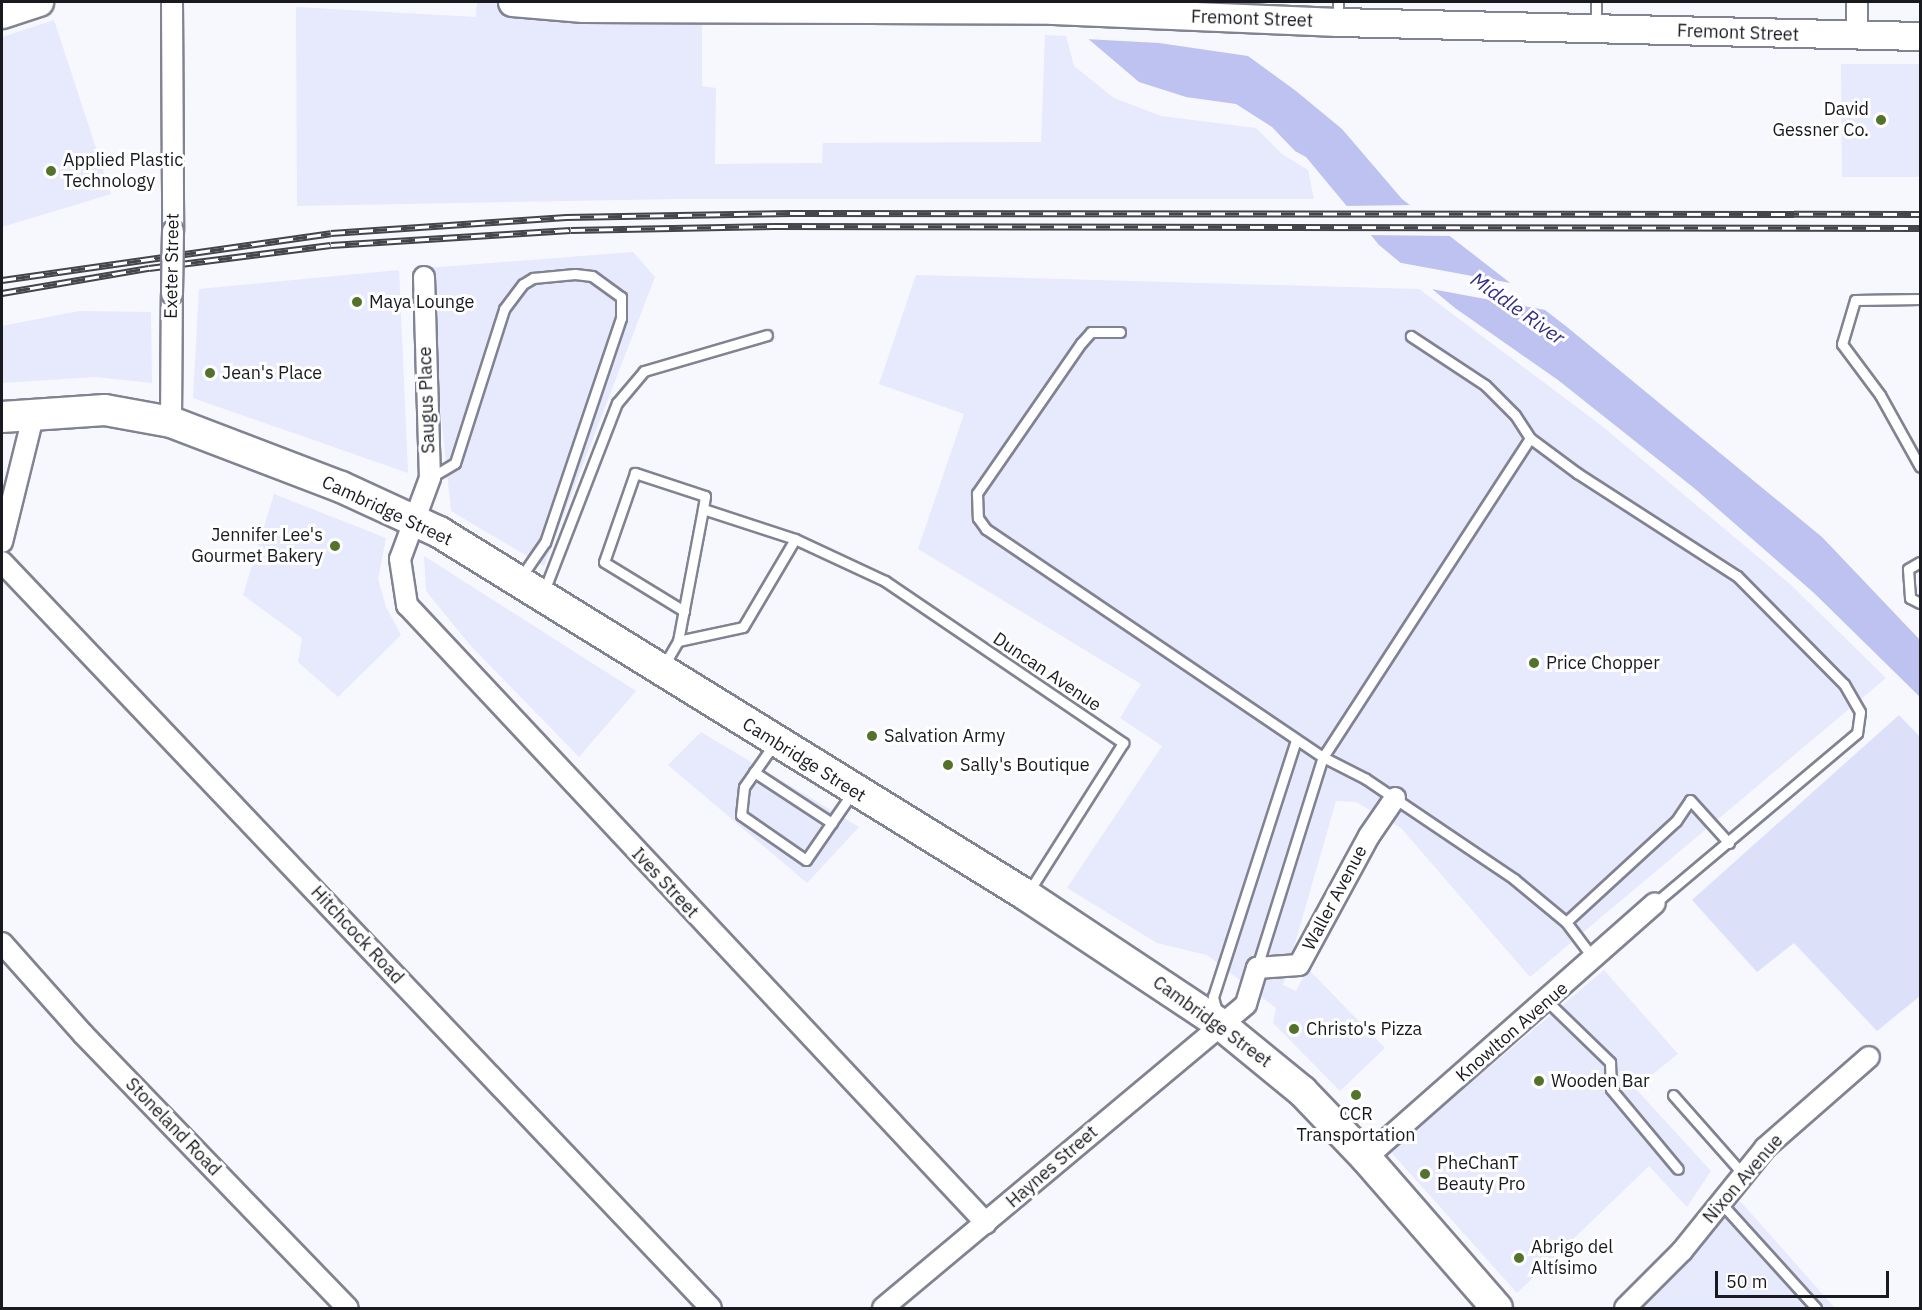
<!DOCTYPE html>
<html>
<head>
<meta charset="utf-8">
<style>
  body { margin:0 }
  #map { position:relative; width:1922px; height:1310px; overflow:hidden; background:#f7f7fe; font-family:"IBM Plex Sans",sans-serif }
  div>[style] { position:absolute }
  .built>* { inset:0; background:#e7e9fd }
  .green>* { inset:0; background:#dde0f9 }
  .water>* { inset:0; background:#bdc2f1 }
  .pier>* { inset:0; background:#f7f7fe }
  .roads { filter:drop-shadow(2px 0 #818392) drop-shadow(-2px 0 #818392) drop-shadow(0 2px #818392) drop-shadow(0 -2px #818392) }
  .lane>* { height:9px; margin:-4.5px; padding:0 4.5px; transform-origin:4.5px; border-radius:4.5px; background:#fff }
  .street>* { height:20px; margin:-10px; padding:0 10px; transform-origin:10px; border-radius:10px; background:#fff }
  .secondary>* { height:27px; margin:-13.5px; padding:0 13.5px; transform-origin:13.5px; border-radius:13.5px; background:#fff }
  .primary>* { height:30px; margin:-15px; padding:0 15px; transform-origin:15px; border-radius:15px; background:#fff }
  .rail>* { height:7px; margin-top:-3.5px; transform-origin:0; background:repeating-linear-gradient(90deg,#fff 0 14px,#44454b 0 28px); box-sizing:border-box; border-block:2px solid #44454b }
  .bridges { filter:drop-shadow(2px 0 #818392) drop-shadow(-2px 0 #818392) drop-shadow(0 2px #818392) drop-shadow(0 -2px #818392) }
  .street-bridge>* { height:20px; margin:-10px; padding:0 10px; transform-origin:10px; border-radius:10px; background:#fff }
  .dots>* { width:16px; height:16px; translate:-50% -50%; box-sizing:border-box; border:3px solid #fff; border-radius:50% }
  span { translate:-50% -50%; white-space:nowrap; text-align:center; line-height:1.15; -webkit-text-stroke:6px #fff; paint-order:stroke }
  .street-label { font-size:18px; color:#191a20 }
  .poi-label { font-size:18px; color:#191a20 }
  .right { translate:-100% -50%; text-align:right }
  .left { translate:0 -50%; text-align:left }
  .water-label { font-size:20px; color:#332d84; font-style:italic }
  .frame { position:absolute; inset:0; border:3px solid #191a20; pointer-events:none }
  .scale { position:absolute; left:1715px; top:1271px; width:174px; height:27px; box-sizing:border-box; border:3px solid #191a20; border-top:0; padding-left:8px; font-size:18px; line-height:21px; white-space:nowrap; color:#191a20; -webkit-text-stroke:4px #fff; paint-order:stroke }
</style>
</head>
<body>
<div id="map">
  <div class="built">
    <i style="clip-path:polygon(477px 2px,702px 2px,702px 86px,716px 88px,715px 164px,822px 163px,823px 143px,1041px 142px,1045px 35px,1066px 36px,1074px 66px,1114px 98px,1161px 116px,1256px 128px,1282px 154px,1308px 170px,1314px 199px,676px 199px,297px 206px,296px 7px,476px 17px)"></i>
    <i style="clip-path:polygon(54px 20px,111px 194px,2px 227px,2px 37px)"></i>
    <i style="clip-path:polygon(1841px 64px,1920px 64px,1920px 177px,1842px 177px)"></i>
    <i style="clip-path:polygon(633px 252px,655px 277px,544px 566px,451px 511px,426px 268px)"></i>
    <i style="clip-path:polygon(399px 270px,408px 473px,193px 398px,199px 289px)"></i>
    <i style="clip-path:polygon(916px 275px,1419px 289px,1602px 426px,1790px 584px,1886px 678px,1530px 977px,1401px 828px,1356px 802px,1336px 801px,1283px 985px,1296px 991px,1308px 969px,1385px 1048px,1340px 1091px,1273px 1023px,1276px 1008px,1207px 955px,1157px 943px,1067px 888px,1162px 746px,1120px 718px,1141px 684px,918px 549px,964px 414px,879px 384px)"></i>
    <i style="clip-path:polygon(79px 311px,151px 312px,152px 383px,95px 377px,2px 383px,2px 326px)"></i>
    <i style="clip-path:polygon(274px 494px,386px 538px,378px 579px,386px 607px,401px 635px,338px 697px,298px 662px,302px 638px,243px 595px)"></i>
    <i style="clip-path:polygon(424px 556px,636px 691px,579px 757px,470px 645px,426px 591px)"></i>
    <i style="clip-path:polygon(701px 732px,859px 827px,807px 883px,668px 765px)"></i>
    <i style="clip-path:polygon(1604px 970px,1678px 1054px,1635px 1088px,1711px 1171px,1687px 1207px,1649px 1166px,1517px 1293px,1390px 1151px)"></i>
    <i style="clip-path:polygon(1740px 1201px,1835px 1308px,1637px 1308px,1677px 1274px)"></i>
  </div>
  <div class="green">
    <i style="clip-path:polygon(1899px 715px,1920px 737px,1920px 996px,1877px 1031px,1794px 943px,1757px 972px,1692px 900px)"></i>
  </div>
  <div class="water">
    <i style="clip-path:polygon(1139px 29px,1159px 43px,1248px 56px,1296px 91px,1342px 129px,1402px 199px,1567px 327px,1822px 537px,1920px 640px,1920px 697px,1814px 593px,1694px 488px,1558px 380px,1455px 308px,1379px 245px,1306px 157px,1295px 151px,1272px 127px,1236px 104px,1186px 97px,1139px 82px,1086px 37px)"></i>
  </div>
  <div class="pier">
    <i style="clip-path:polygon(1064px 3px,1141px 27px,1159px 43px,1085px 39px)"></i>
    <i style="clip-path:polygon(1413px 205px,1453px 236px,1367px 235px,1344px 206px)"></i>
    <i style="clip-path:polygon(1396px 262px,1516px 284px,1551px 311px,1426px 288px)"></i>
  </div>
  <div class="roads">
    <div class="lane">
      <i style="left:1338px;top:2px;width:18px;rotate:90deg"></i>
      <i style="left:1596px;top:2px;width:25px;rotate:90deg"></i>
      <i style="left:1920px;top:299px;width:65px;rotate:179.1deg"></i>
      <i style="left:1855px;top:300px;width:46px;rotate:106.5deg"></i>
      <i style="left:1842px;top:344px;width:64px;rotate:53.3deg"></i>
      <i style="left:1880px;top:395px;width:82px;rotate:60.9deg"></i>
      <i style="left:1120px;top:332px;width:29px;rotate:180deg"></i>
      <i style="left:1091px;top:332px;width:15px;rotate:132deg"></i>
      <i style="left:1081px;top:343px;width:183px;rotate:124.7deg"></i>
      <i style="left:977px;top:493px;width:25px;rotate:88deg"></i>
      <i style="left:978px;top:518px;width:14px;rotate:54deg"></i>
      <i style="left:986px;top:529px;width:407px;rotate:34.1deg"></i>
      <i style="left:1323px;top:757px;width:380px;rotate:-57deg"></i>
      <i style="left:1530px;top:438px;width:27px;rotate:-123deg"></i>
      <i style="left:1515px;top:415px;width:42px;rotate:-135deg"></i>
      <i style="left:1485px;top:385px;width:89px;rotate:-146.5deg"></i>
      <i style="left:1530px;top:438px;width:59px;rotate:36.7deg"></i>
      <i style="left:1577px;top:473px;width:190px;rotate:32.8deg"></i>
      <i style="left:1737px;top:576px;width:152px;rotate:45.3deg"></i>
      <i style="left:1844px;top:684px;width:32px;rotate:60deg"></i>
      <i style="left:1860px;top:712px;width:21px;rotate:98deg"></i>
      <i style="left:1857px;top:733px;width:264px;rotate:139.9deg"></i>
      <i style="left:430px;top:478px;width:29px;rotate:-31deg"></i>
      <i style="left:455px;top:463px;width:162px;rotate:-72.3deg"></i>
      <i style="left:504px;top:309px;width:31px;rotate:-53deg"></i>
      <i style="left:523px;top:284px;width:12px;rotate:-31deg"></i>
      <i style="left:533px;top:278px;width:42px;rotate:-5.4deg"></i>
      <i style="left:575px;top:274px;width:17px;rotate:7deg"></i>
      <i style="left:592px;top:276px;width:36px;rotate:36deg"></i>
      <i style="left:621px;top:297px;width:21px;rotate:90deg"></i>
      <i style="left:621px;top:318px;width:237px;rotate:108.7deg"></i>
      <i style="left:545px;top:542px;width:42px;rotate:124.4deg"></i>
      <i style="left:795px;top:539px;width:99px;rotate:25deg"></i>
      <i style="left:885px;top:581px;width:288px;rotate:34.2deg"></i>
      <i style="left:1123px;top:743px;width:175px;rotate:122.4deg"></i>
      <i style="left:1920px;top:562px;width:14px;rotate:150deg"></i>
      <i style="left:1908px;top:569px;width:29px;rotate:86deg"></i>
      <i style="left:1910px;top:598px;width:11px;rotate:27deg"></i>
      <i style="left:544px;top:591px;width:202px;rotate:-68.8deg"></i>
      <i style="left:617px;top:403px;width:42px;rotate:-49.8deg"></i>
      <i style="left:644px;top:371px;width:128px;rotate:-16.3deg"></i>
      <i style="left:678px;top:641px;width:66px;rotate:-12.2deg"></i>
      <i style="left:743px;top:627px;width:102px;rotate:-59.4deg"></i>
      <i style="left:795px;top:539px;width:97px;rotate:-161.9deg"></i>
      <i style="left:663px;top:667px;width:30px;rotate:-60deg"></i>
      <i style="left:678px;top:641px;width:134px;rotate:-79.3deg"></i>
      <i style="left:703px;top:509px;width:13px;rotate:-81deg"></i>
      <i style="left:705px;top:496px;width:74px;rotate:-161.8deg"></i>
      <i style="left:635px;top:473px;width:94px;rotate:109.2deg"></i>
      <i style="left:604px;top:562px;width:94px;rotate:31.5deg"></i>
      <i style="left:774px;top:744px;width:52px;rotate:124.9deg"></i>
      <i style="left:744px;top:787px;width:28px;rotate:96deg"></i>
      <i style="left:741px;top:815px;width:79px;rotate:34.7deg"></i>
      <i style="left:806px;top:860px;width:81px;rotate:-55.5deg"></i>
      <i style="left:754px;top:772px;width:93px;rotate:33.2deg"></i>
      <i style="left:1566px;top:922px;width:149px;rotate:-42.6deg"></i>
      <i style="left:1676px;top:821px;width:25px;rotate:-56deg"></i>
      <i style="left:1690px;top:800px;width:58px;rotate:47.8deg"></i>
      <i style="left:1257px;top:967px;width:220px;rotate:-72.6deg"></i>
      <i style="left:1323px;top:757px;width:48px;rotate:27.1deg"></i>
      <i style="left:1366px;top:779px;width:179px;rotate:34deg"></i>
      <i style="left:1514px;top:879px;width:67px;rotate:39.6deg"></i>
      <i style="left:1566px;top:922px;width:46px;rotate:52.9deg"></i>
      <i style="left:1547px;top:1001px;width:88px;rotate:44.1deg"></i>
      <i style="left:1610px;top:1062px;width:27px;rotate:88deg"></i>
      <i style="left:1611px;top:1089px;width:104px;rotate:50.1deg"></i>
      <i style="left:1217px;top:1012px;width:16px;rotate:-105deg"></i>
      <i style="left:1213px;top:997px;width:270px;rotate:-72.1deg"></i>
      <i style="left:1673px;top:1095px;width:106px;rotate:48.5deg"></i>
      <i style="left:1720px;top:1202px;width:143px;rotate:47.8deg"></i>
    </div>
    <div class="street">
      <i style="left:172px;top:2px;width:229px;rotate:89.7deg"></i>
      <i style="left:1857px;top:37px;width:35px;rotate:-90deg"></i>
      <i style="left:424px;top:277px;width:201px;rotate:88.3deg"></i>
      <i style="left:430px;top:478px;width:86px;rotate:110.3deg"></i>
      <i style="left:400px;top:559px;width:47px;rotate:81.3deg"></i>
      <i style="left:407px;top:605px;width:847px;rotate:46.87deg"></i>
      <i style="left:171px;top:422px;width:128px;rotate:-89.6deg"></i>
      <i style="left:2px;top:542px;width:133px;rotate:-76.1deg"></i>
      <i style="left:2px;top:562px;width:1029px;rotate:46.46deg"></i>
      <i style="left:2px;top:943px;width:122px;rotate:48.3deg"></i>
      <i style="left:83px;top:1034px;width:381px;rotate:46deg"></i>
      <i style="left:1366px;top:1158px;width:385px;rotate:-41.4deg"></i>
      <i style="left:883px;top:1308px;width:473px;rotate:-39.9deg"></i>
      <i style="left:1246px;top:1004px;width:38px;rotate:-73deg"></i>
      <i style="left:1257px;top:968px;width:42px;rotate:-4.1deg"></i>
      <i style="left:1299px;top:965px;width:147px;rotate:-61.5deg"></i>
      <i style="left:1369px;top:836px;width:46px;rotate:-55.6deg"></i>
      <i style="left:1625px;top:1308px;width:81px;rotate:-45deg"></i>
      <i style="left:1682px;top:1251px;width:132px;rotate:-51.1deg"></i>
      <i style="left:1765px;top:1148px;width:138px;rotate:-41.2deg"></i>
    </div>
    <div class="secondary">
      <i style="left:512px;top:2px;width:71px;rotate:4.8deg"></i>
      <i style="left:583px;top:8px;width:470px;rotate:0.2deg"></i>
      <i style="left:1053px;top:10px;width:285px;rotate:2.4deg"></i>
      <i style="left:1338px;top:22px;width:582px;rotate:1.38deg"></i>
      <i style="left:2px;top:14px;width:39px;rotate:-18deg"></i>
    </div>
    <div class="primary">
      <i style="left:2px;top:417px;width:103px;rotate:-3.9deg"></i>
      <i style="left:105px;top:410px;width:67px;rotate:10.3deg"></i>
      <i style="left:171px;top:422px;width:182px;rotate:20.9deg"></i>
      <i style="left:341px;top:487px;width:108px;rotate:24.7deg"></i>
      <i style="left:439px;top:532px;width:690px;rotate:31.73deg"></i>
      <i style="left:1026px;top:895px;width:233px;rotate:33.6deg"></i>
      <i style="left:1220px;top:1024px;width:106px;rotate:39.3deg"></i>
      <i style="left:1302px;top:1091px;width:93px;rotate:46.3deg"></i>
      <i style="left:1366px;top:1158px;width:199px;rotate:48.9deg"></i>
    </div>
  </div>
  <div class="rail">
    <i style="left:2px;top:280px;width:332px;rotate:-8.1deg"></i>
    <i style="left:331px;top:233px;width:236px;rotate:-3.9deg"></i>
    <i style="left:566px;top:217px;width:225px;rotate:-1deg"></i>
    <i style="left:791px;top:213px;width:1129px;rotate:0.05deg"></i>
    <i style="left:2px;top:293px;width:149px;rotate:-9.7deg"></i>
    <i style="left:149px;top:268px;width:183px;rotate:-7.2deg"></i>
    <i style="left:331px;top:245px;width:240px;rotate:-3.6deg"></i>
    <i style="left:571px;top:230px;width:203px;rotate:-1.1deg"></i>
    <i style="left:774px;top:226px;width:1146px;rotate:0.1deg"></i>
  </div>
  <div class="bridges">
    <div class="street-bridge">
      <i style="left:172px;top:294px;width:63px;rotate:-89.1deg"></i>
    </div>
  </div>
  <div class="dots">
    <i style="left:1881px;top:120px;background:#527329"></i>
    <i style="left:51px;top:171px;background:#527329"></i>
    <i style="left:357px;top:302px;background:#527329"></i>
    <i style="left:210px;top:373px;background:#527329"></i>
    <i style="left:335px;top:546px;background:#527329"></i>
    <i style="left:1534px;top:663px;background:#527329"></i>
    <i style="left:872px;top:736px;background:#527329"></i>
    <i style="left:948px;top:765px;background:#527329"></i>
    <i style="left:1294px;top:1029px;background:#527329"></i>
    <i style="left:1539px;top:1081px;background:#527329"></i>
    <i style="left:1356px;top:1095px;background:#527329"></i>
    <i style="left:1425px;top:1174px;background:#527329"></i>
    <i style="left:1519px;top:1258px;background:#527329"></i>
  </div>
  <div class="street-label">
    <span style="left:1252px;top:19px;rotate:2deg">Fremont Street</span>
    <span style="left:1738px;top:33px;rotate:2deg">Fremont Street</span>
    <span style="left:172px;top:266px;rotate:-89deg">Exeter Street</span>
    <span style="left:427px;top:400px;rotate:-92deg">Saugus Place</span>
    <span style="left:387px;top:511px;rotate:25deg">Cambridge Street</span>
    <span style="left:1047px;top:672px;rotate:34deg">Duncan Avenue</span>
    <span style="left:804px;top:760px;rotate:32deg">Cambridge Street</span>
    <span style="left:665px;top:883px;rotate:47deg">Ives Street</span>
    <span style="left:1335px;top:898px;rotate:-62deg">Waller Avenue</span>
    <span style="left:357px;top:935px;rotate:47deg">Hitchcock Road</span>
    <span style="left:1212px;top:1022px;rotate:36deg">Cambridge Street</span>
    <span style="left:1512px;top:1032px;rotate:-41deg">Knowlton Avenue</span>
    <span style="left:173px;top:1127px;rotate:46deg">Stoneland Road</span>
    <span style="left:1052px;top:1167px;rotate:-41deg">Haynes Street</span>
    <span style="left:1743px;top:1179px;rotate:-49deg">Nixon Avenue</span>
  </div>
  <div class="poi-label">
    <span class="right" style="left:1869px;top:120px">David<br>Gessner Co.</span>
    <span class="left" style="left:63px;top:171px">Applied Plastic<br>Technology</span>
    <span class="left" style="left:369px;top:302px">Maya Lounge</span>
    <span class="left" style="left:222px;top:373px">Jean's Place</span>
    <span class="right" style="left:323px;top:546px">Jennifer Lee's<br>Gourmet Bakery</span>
    <span class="left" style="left:1546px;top:663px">Price Chopper</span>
    <span class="left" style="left:884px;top:736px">Salvation Army</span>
    <span class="left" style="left:960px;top:765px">Sally's Boutique</span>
    <span class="left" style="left:1306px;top:1029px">Christo's Pizza</span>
    <span class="left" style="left:1551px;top:1081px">Wooden Bar</span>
    <span style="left:1356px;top:1125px">CCR<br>Transportation</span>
    <span class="left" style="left:1437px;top:1174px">PheChanT<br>Beauty Pro</span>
    <span class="left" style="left:1531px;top:1258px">Abrigo del<br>Altísimo</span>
  </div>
  <div class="water-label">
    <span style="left:1518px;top:308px;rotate:35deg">Middle River</span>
  </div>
  <div class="frame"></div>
  <div class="scale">50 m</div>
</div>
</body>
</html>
